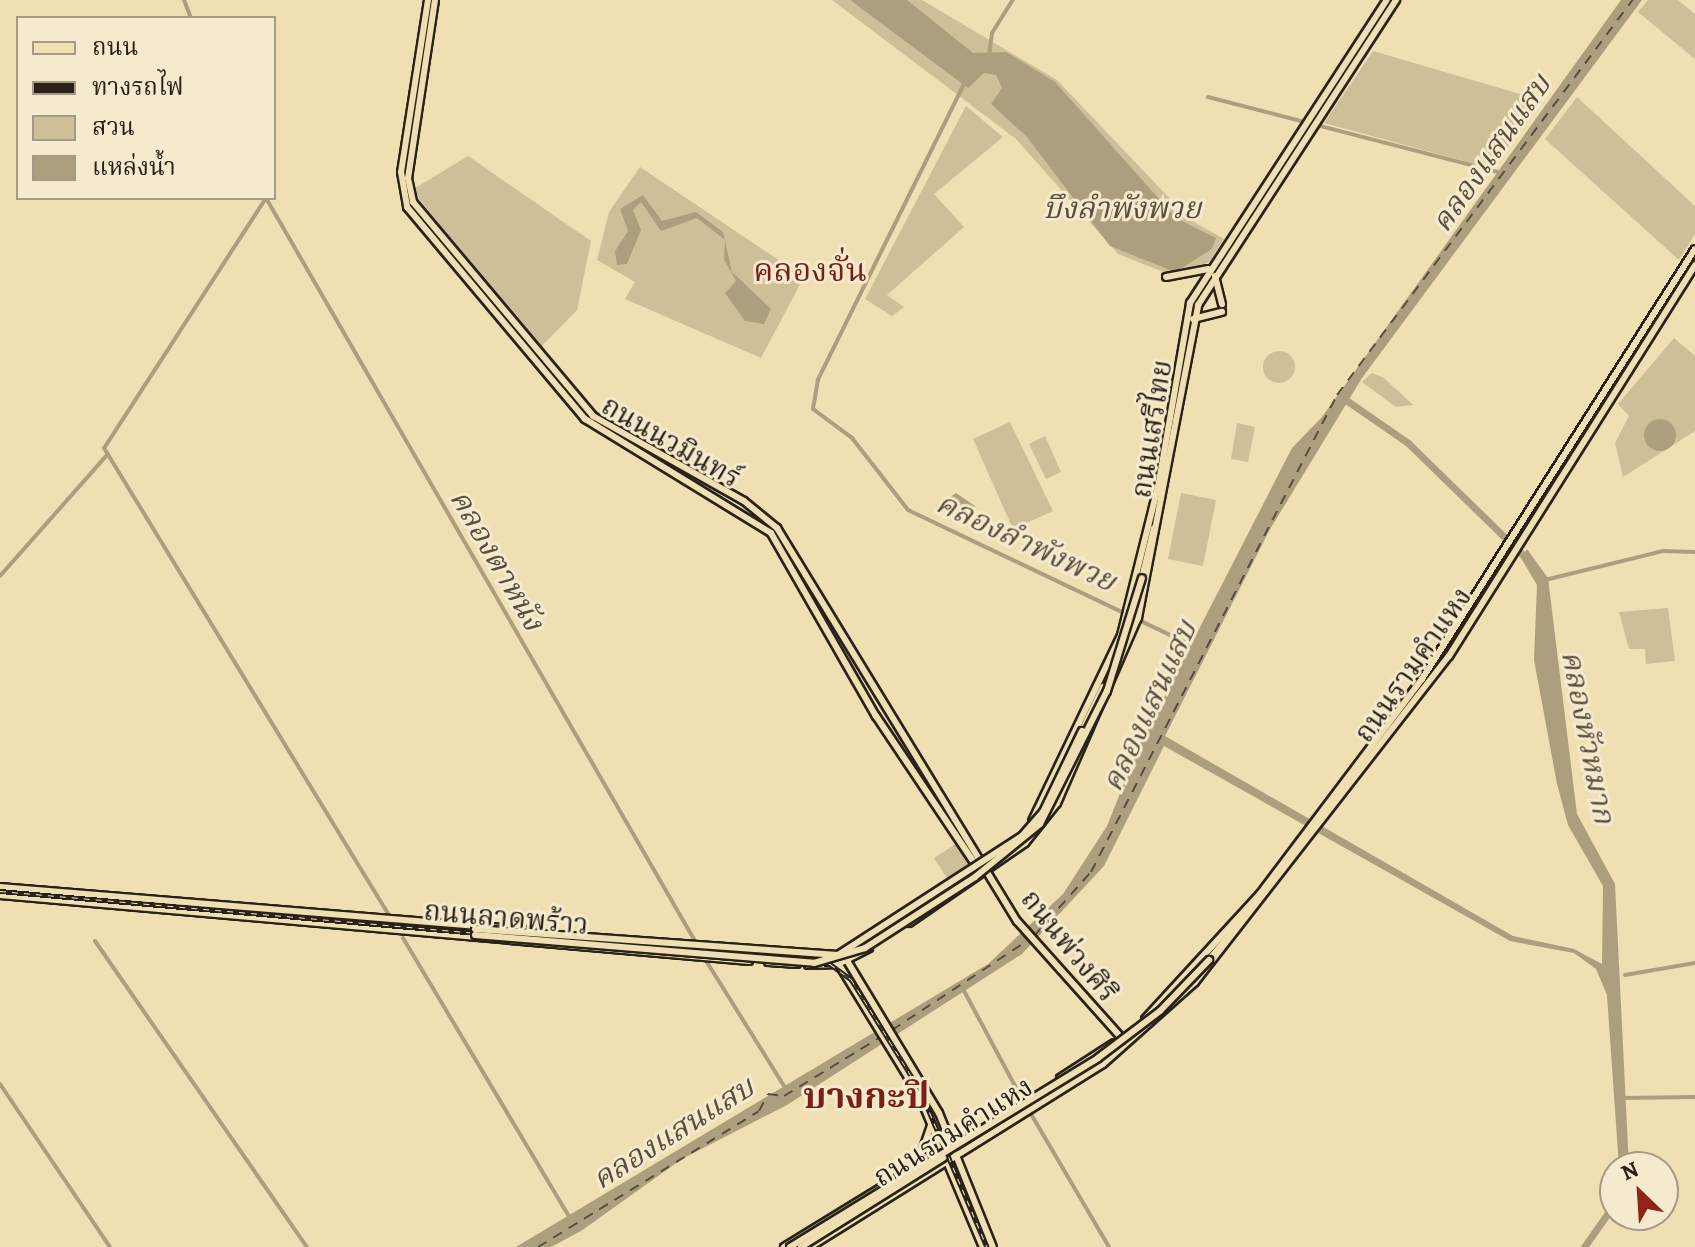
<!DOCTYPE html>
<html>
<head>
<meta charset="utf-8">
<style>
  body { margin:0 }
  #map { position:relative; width:1695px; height:1247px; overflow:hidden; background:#f0dfb3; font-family:Alegreya,"Noto Serif Thai",serif }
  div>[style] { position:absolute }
  .green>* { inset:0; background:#cebf99 }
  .round { border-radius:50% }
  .water>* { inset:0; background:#ad9f7e }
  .canal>* { height:4px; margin:-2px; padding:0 2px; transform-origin:2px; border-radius:2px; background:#ad9f7e }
  .river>* { height:7px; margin:-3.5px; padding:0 3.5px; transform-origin:3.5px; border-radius:3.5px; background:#ad9f7e }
  .ferry>* { height:2px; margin-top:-1px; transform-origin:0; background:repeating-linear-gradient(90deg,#584e3c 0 10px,transparent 0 18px) }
  .roads { filter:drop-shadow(2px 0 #2a2218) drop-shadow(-2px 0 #2a2218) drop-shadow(0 2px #2a2218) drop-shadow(0 -2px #2a2218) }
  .major>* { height:6px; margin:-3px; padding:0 3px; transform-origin:3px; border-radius:3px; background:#f0dfb3 }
  .rail>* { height:5px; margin-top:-2.5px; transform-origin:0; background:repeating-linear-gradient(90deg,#f5eace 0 6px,#2a2218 0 12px); box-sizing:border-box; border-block:2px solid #2a2218 }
  .bridges { filter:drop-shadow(2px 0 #2a2218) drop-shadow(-2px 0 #2a2218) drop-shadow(0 2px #2a2218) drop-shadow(0 -2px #2a2218) }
  .major-bridge>* { height:6px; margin:-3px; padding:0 3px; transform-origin:3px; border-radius:3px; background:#f0dfb3 }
  span { translate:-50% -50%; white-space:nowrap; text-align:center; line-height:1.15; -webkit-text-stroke:6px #f5eace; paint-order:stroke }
  .street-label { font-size:28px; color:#2a2218 }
  .water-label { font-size:30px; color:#584e3c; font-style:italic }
  .quarter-label { font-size:32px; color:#7a1f14 }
  .district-label { font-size:36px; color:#7a1f14; font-weight:700 }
  .legend { position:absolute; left:16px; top:16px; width:260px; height:184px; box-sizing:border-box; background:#f5eace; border:2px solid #a49a85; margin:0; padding:10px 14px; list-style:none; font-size:24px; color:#2a2218 }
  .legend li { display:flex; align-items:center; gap:16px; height:40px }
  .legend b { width:40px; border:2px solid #a49a85 }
  .north { position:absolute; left:1599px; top:1151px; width:80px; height:80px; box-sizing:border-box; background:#f5eace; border:2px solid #a49a85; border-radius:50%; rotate:335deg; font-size:22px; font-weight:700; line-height:32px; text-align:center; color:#2a2218 }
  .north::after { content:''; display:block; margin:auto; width:28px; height:36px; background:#8f2418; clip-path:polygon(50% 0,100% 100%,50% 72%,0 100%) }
</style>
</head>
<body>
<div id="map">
  <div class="green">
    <i style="clip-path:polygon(832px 0,922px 0,1057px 80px,1175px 204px,1171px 209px,1224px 239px,1209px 262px,1174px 276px,1118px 254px,1016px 139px)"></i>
    <i style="clip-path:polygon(1648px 0,1678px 0,1695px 14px,1695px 59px,1638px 12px)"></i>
    <i style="clip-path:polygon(1373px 51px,1541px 100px,1493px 169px,1324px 123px)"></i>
    <i style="clip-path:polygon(1577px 97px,1695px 206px,1695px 234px,1679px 260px,1545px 139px)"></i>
    <i style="clip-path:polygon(966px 106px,1003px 137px,934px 194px,964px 227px,887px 295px,904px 307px,892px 316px,865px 299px)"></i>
    <i style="clip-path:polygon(468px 156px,591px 241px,577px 310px,540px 348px,412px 190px)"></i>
    <i style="clip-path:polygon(640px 167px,804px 277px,761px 358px,625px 299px,635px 282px,597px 260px,609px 212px)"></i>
    <i style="clip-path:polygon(1674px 338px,1695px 356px,1695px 431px,1623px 477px,1615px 443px,1629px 416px,1618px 404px)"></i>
    <i class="round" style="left:1263px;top:351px;width:32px;height:32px"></i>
    <i style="clip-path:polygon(1372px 373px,1384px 378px,1413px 405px,1396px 407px,1362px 382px)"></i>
    <i style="clip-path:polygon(1010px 422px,1053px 511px,1013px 529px,973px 439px)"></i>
    <i style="clip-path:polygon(1237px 423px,1255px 427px,1248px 462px,1231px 459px)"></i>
    <i style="clip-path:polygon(1045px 436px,1061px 472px,1046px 479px,1029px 444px)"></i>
    <i style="clip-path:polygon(1181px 493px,1216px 500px,1203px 566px,1168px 559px)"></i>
    <i style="clip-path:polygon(1668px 608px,1675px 661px,1646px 664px,1645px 649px,1629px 649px,1619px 612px)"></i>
    <i style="clip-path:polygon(957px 843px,971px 864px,948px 880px,934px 858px)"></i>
  </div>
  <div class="water">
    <i style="clip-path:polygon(850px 0,907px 0,973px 53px,1006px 52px,1055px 82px,1176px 218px,1216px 238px,1212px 249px,1175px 272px,1110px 246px,1027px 137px,991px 104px,1002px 88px,996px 75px,984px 73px,968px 88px)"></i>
    <i style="clip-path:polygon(1621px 0,1642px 0,1362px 378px,1269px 531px,1165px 736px,1513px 936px,1574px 949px,1602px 964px,1603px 886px,1568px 825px,1557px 784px,1534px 660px,1537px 585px,1521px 558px,1527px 549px,1548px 578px,1577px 814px,1615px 884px,1629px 1167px,1619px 1167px,1607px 995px,1596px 969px,1574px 953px,1510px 941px,1164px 746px,1104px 866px,1022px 954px,787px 1105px,682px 1159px,581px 1231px,551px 1247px,516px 1247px,988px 964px,1063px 894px,1107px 826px,1139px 746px,1292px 448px,1322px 417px)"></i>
    <i style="clip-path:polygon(643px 195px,662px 221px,696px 212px,723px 232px,732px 272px,771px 309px,764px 324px,745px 321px,725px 293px,736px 281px,724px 259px,725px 240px,697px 218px,661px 231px,641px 202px,633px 210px,641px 230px,627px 264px,617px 265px,615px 251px,628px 231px,620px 209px)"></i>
    <i class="round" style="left:1644px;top:419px;width:32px;height:32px"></i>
    <i style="clip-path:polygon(956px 493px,975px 506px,965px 522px,936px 507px)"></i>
  </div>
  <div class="canal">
    <i style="left:184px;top:0;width:19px;rotate:69deg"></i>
    <i style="left:989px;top:55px;width:22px;rotate:-82deg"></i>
    <i style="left:992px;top:33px;width:39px;rotate:-58deg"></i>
    <i style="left:966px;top:80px;width:335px;rotate:116.3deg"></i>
    <i style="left:818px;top:380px;width:29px;rotate:100deg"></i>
    <i style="left:813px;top:409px;width:49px;rotate:36.6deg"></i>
    <i style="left:852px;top:438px;width:91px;rotate:52.1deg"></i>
    <i style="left:908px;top:510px;width:322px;rotate:25.5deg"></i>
    <i style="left:1208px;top:97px;width:304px;rotate:14.5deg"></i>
    <i style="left:266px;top:198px;width:858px;rotate:60deg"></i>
    <i style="left:266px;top:198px;width:298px;rotate:122.9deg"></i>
    <i style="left:104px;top:448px;width:547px;rotate:58.61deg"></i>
    <i style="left:0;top:576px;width:163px;rotate:-48.5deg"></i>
    <i style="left:1545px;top:580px;width:122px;rotate:-13.8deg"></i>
    <i style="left:1663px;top:551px;width:32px;rotate:2deg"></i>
    <i style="left:403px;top:938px;width:324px;rotate:59.2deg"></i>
    <i style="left:95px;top:941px;width:372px;rotate:55.3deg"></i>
    <i style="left:705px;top:959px;width:150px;rotate:58.1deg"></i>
    <i style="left:1625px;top:975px;width:71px;rotate:-9.7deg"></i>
    <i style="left:963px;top:989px;width:125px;rotate:61.8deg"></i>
    <i style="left:0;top:1084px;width:197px;rotate:56deg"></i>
    <i style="left:1621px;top:1098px;width:74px;rotate:-0.8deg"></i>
    <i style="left:1031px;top:1114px;width:154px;rotate:59.6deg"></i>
  </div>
  <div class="river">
    <i style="left:1343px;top:398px;width:79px;rotate:34.7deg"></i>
    <i style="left:1408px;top:443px;width:166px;rotate:44.3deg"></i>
    <i style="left:1584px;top:1247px;width:54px;rotate:-54.8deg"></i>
  </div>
  <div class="ferry">
    <i style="left:1035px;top:935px;width:84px;rotate:-48.4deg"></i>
    <i style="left:1091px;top:872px;width:537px;rotate:-62.72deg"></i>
    <i style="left:1337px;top:395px;width:494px;rotate:-53.2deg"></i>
    <i style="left:892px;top:1030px;width:165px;rotate:-33.4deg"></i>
    <i style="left:538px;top:1247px;width:259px;rotate:-31.6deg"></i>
    <i style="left:759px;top:1111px;width:19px;rotate:-62deg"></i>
    <i style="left:768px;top:1094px;width:16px;rotate:7deg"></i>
    <i style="left:784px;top:1096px;width:111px;rotate:-31.4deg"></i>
  </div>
  <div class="roads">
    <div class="major">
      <i style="left:428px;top:0;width:174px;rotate:98.9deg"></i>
      <i style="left:401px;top:172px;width:36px;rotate:80deg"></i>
      <i style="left:407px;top:207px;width:277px;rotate:50deg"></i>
      <i style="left:585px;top:419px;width:218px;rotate:31.5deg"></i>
      <i style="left:771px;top:533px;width:211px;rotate:60.2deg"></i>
      <i style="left:876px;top:716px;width:182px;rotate:56.2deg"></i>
      <i style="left:435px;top:0;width:180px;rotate:98.6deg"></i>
      <i style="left:408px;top:178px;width:25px;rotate:78deg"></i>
      <i style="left:413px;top:202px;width:280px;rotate:49.9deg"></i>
      <i style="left:593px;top:416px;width:173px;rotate:29.4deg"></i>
      <i style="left:744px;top:501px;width:43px;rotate:39.3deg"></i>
      <i style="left:777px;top:528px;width:460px;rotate:58.6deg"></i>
      <i style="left:1017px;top:921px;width:162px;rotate:48.2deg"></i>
      <i style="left:1215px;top:276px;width:29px;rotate:76deg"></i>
      <i style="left:1166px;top:277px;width:43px;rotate:-10.8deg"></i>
      <i style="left:1193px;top:319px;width:30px;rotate:-14deg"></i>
      <i style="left:1142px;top:578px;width:51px;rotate:-76.5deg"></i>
      <i style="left:1082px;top:731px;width:49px;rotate:-64.5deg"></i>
      <i style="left:1032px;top:821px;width:206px;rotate:-64.4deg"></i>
      <i style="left:1121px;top:635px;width:153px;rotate:-76deg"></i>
      <i style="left:1158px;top:487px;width:187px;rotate:-80.1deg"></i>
      <i style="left:1190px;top:303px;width:361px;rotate:-57deg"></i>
      <i style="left:0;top:887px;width:541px;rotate:4.67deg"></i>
      <i style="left:0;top:895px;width:752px;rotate:5.04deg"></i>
      <i style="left:909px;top:923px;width:141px;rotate:-34.6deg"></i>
      <i style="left:1025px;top:843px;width:51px;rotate:-51.3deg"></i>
      <i style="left:1057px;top:803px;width:202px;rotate:-66.4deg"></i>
      <i style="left:1138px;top:618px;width:319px;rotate:-79.1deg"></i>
      <i style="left:1198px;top:305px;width:364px;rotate:-57deg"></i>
      <i style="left:423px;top:931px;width:52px;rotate:4.4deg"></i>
      <i style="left:846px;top:959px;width:180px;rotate:58.9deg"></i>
      <i style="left:939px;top:1113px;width:144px;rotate:68.1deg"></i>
      <i style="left:1209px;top:960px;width:65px;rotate:-50.6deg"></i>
      <i style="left:768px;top:962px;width:29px;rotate:4deg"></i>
      <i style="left:838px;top:963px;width:155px;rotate:58.5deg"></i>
      <i style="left:919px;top:1095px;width:165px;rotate:67.2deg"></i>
      <i style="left:808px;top:965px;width:30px;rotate:-2deg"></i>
      <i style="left:838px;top:964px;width:35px;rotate:-27deg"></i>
      <i style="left:1145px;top:1019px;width:170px;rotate:-47.4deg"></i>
      <i style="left:1260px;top:894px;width:269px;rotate:-53deg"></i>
      <i style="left:1422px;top:679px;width:509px;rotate:-57.59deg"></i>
      <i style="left:1086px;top:1070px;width:20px;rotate:-33deg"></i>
      <i style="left:1060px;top:1078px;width:64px;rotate:-32.9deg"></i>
      <i style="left:918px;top:1163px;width:39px;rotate:-71deg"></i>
      <i style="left:784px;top:1247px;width:176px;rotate:-31.5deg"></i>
      <i style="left:810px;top:1247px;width:345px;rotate:-32deg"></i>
      <i style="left:1103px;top:1064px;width:123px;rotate:-41.7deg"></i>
      <i style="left:1195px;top:982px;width:413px;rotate:-52.1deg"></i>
      <i style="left:1449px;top:656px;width:462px;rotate:-57.8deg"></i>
    </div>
  </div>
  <div class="rail">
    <i style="left:0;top:891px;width:833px;rotate:5.03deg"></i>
    <i style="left:830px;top:964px;width:26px;rotate:36deg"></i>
    <i style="left:851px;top:979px;width:131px;rotate:58.1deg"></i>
    <i style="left:920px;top:1090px;width:171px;rotate:66.9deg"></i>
  </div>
  <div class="bridges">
    <div class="major-bridge">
      <i style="left:475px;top:929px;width:364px;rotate:4.1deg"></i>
      <i style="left:838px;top:955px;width:219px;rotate:-32.9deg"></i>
      <i style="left:1022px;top:836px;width:32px;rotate:-49deg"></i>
      <i style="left:1043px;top:812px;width:90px;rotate:-64.3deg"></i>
      <i style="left:475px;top:935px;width:340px;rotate:4.7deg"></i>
      <i style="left:814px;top:963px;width:53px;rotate:-16.4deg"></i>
      <i style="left:865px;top:948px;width:131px;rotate:-32.8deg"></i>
      <i style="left:975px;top:877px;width:84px;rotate:-39.2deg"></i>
      <i style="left:1040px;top:824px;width:149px;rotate:-63.3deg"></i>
      <i style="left:1107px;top:691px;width:118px;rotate:-72.8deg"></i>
      <i style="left:790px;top:1247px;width:361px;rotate:-31.5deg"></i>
      <i style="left:1098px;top:1058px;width:78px;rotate:-37.2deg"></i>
      <i style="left:1160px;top:1011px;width:71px;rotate:-46.1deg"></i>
      <i style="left:801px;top:1247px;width:168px;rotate:-32.1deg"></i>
    </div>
  </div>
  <div class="street-label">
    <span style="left:1152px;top:429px;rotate:-81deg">ถนนเสรีไทย</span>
    <span style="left:671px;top:442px;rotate:30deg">ถนนนวมินทร์</span>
    <span style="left:1413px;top:665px;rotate:-55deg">ถนนรามคำแหง</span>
    <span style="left:506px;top:918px;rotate:5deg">ถนนลาดพร้าว</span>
    <span style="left:1069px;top:946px;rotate:51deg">ถนนพ่วงศิริ</span>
    <span style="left:953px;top:1132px;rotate:-32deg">ถนนรามคำแหง</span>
  </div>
  <div class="water-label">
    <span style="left:1491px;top:153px;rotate:-55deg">คลองแสนแสบ</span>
    <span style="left:1122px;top:208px">บึงลำพังพวย</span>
    <span style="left:1026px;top:542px;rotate:25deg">คลองลำพังพวย</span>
    <span style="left:497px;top:560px;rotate:60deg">คลองตาหนัง</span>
    <span style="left:1149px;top:706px;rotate:-65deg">คลองแสนแสบ</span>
    <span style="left:1588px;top:737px;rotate:79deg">คลองหัวหมาก</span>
    <span style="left:673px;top:1133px;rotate:-32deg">คลองแสนแสบ</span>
  </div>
  <div class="quarter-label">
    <span style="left:810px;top:270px">คลองจั่น</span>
  </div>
  <div class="district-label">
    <span style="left:866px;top:1096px">บางกะปิ</span>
  </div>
  <ul class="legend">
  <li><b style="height:10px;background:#f0dfb3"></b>ถนน</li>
  <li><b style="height:10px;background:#2a2218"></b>ทางรถไฟ</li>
  <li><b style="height:22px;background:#cebf99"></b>สวน</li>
  <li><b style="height:22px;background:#ad9f7e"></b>แหล่งน้ำ</li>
  </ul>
  <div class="north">N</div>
</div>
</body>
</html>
